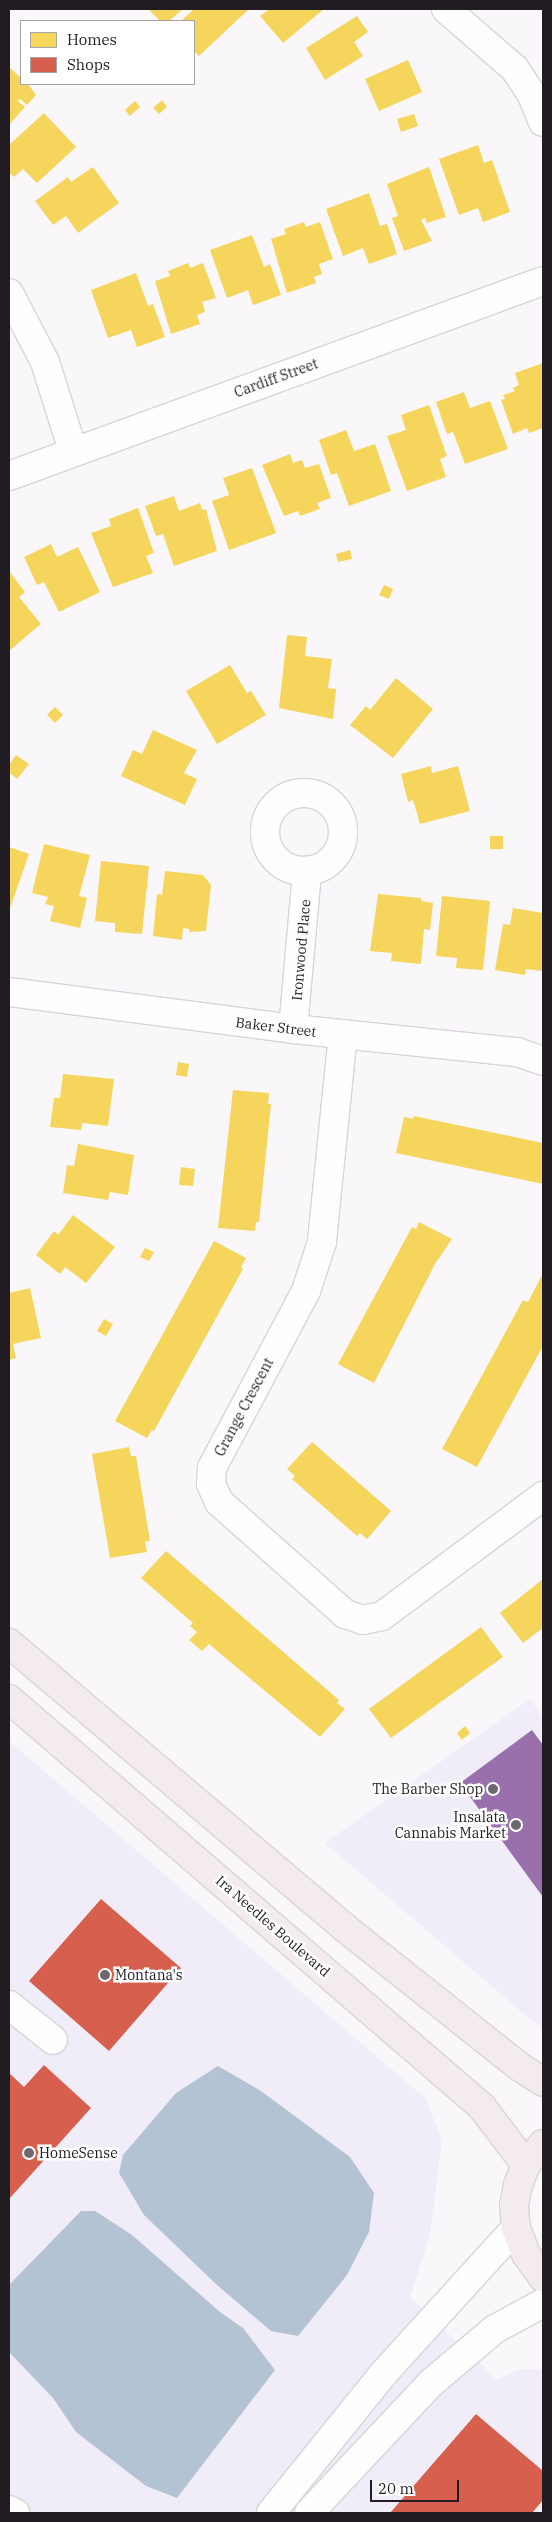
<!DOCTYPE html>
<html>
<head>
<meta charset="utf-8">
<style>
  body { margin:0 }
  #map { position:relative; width:552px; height:2522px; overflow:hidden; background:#faf7fb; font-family:"IBM Plex Serif",serif }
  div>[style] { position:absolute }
  .commercial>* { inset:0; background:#f0ecf8 }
  .water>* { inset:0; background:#b4c3d4 }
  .homes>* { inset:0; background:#f6d55c }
  .shops>* { inset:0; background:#d6604d }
  .offices>* { inset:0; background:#9970ab }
  .roads { filter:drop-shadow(1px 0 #d8d4d9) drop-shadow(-1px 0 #d8d4d9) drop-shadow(0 1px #d8d4d9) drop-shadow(0 -1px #d8d4d9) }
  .minor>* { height:28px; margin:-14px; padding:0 14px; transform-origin:14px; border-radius:14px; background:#fefefe }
  .minor>.ring { margin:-14px; padding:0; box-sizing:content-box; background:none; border:28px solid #fefefe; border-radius:50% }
  .major>* { height:28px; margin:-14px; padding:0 14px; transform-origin:14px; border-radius:14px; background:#f3ebed }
  .dots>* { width:14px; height:14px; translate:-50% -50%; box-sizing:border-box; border:2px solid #fff; border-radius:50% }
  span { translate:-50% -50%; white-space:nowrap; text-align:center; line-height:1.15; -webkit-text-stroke:5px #fff; paint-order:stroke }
  .street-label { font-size:14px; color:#211b22 }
  .poi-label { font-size:14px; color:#211b22 }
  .right { translate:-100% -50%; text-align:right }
  .left { translate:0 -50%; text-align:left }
  .frame { position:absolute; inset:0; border:10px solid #211b22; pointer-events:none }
  .legend { position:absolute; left:20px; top:20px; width:175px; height:65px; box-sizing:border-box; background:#fff; border:1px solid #a6a4a7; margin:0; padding:6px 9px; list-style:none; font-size:15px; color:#211b22 }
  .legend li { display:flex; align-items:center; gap:10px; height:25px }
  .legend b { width:25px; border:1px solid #a6a4a7 }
  .scale { position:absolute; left:370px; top:2480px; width:89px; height:22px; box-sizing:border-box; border:2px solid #211b22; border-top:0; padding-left:6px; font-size:15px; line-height:18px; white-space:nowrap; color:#211b22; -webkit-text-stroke:4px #fff; paint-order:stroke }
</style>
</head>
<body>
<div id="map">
  <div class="commercial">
    <i style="clip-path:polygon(530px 1699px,543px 1717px,543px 2027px,531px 2020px,325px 1843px)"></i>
    <i style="clip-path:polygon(9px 1741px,425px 2098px,442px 2140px,430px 2235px,410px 2297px,497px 2380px,520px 2369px,543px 2370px,543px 2513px,9px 2513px)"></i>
  </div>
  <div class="water">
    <i style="clip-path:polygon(218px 2066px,261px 2091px,350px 2157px,374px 2193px,369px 2232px,347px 2275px,298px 2336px,271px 2331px,217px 2285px,144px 2215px,119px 2173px,123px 2155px,176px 2093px)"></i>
    <i style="clip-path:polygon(81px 2211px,95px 2211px,132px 2235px,220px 2312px,243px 2328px,275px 2370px,177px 2498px,146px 2486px,76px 2432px,53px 2398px,9px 2352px,9px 2285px)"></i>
  </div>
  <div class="homes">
    <i style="clip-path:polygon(148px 9px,183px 9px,169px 21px,160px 21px)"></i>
    <i style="clip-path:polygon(194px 9px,249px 9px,199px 56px,194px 51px,194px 21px,181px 21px)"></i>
    <i style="clip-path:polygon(269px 9px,324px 9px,283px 43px,260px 16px)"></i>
    <i style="clip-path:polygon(357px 16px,368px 32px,354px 42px,363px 56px,325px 80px,306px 48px)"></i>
    <i style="clip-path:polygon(408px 60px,422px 92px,379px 111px,365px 79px)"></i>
    <i style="clip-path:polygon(9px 67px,21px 78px,21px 84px,28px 84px,36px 95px,27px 105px,20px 99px,18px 101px,25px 107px,9px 125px)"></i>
    <i style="clip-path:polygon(162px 100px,167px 107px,159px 114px,153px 108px)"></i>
    <i style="clip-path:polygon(135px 101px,140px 107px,130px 116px,125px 110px)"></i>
    <i style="clip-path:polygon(44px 113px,76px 147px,37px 183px,23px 169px,14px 177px,9px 172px,9px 145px)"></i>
    <i style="clip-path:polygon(414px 114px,418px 126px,401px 132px,397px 119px)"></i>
    <i style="clip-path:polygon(478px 145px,484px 163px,492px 160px,510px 212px,483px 222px,478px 208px,459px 215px,439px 159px)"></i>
    <i style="clip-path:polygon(93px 167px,119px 203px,78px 233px,66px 216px,53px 225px,35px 201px,68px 177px,71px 182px)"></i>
    <i style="clip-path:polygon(429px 167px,446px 217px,427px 223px,425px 218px,421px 220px,432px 241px,404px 251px,392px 218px,398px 216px,387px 184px)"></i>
    <i style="clip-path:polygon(369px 193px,380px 226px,387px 224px,397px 254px,369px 264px,363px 248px,343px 256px,326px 209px)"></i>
    <i style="clip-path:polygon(304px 222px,306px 227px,320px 222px,333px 259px,319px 264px,322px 274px,314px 277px,316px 283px,287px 293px,271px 239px,286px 234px,284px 229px)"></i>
    <i style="clip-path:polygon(252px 235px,264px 267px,270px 264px,281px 295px,253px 305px,248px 290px,227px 298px,210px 250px)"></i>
    <i style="clip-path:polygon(188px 263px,190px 268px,203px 263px,216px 298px,202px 302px,205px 312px,197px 315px,200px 324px,171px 334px,155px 281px,170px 276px,168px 271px)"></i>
    <i style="clip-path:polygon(136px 273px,148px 306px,153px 304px,165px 337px,137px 347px,131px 330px,108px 338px,91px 290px)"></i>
    <i style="clip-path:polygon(543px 363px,543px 428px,529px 433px,527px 428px,513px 434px,501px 400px,505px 399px,503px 395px,515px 391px,513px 388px,519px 385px,515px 373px)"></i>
    <i style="clip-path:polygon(464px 392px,470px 408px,490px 401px,508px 449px,465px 464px,453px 432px,447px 434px,436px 402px)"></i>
    <i style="clip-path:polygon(429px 405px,447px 456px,440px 459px,446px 477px,407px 491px,387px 436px,406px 430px,401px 415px)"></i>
    <i style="clip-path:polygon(346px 430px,354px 451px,375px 444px,391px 491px,349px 506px,337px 473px,331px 475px,319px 440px)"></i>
    <i style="clip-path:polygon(290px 454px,293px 463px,302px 460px,305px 468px,319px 464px,331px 498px,317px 503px,320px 509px,300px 516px,298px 511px,284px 516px,262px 465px)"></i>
    <i style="clip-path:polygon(252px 468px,276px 533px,229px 550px,212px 501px,229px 495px,223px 478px)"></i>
    <i style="clip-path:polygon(174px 496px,179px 511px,200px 503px,202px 510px,206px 509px,217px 551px,174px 566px,163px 534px,156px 536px,145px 506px)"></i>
    <i style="clip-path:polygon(138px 508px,154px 553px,146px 556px,153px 573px,113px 587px,91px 533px,111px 526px,109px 519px)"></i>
    <i style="clip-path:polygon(51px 544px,57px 557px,78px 547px,100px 592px,59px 612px,44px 582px,37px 585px,24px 557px)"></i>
    <i style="clip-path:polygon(350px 550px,352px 559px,338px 562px,336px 554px)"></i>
    <i style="clip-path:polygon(9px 571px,25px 592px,19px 597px,41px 624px,9px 651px)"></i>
    <i style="clip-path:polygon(384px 585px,393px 589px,389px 599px,379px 595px)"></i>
    <i style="clip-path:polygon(287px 635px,307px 637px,305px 656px,332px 659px,328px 688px,336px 689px,333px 719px,279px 708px)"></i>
    <i style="clip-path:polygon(230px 665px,247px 693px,251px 691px,266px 715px,217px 744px,186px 691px)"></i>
    <i style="clip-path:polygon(396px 678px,433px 709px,393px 758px,350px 725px,366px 706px,370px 710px)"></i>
    <i style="clip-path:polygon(55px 707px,63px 715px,55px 723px,47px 715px)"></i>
    <i style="clip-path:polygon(153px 730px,197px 750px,184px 773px,197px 779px,185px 805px,121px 776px,133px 750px,142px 754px)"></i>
    <i style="clip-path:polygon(16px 755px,29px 764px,17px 779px,9px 772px,9px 765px)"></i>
    <i style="clip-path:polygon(431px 766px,432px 773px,458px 766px,470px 811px,420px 824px,413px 800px,408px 802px,401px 774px)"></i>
    <i style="clip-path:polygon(490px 836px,503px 836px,503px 849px,490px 849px)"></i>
    <i style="clip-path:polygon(44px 844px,90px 855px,79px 896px,87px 898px,80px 928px,50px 921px,54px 906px,45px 904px,48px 897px,32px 893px)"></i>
    <i style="clip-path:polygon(9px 847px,29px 854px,9px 911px)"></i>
    <i style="clip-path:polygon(101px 861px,149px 866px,142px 934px,115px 932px,115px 923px,95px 921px)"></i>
    <i style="clip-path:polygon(165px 871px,203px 875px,211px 885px,206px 931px,189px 932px,189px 929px,183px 928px,182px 940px,153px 936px,157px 894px,162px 895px)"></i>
    <i style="clip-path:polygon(378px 894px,421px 898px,421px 901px,433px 903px,430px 930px,424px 929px,421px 964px,391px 961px,392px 953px,370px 951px)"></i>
    <i style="clip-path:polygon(442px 896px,490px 901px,483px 970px,456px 968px,457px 958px,436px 956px)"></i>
    <i style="clip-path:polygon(513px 908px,543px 913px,543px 971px,526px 969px,525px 975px,495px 970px,503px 924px,510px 925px)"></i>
    <i style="clip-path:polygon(178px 1062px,189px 1064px,187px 1077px,176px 1075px)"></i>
    <i style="clip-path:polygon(63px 1074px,114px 1079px,108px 1126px,82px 1123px,81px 1130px,50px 1127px,54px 1098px,60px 1098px)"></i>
    <i style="clip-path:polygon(233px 1090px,269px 1093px,268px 1104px,271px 1104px,259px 1222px,256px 1222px,255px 1231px,218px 1228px)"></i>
    <i style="clip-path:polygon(414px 1116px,543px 1143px,543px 1184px,396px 1153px,404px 1117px,413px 1119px)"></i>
    <i style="clip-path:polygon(78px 1144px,134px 1155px,128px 1195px,110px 1192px,108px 1200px,63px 1193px,67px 1165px,74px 1166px)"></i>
    <i style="clip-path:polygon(181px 1167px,195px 1169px,193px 1186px,179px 1185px)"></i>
    <i style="clip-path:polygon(73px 1215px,115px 1247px,86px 1283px,65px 1267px,60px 1274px,36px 1255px,54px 1231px,58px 1235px)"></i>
    <i style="clip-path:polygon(419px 1222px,452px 1239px,435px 1264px,374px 1383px,338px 1364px,412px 1227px,416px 1229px)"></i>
    <i style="clip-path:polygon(214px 1241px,246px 1258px,241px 1267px,243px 1269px,154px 1431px,152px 1430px,147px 1438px,115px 1421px)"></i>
    <i style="clip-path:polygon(145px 1248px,154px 1252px,149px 1261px,140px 1257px)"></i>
    <i style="clip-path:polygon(543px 1273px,543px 1346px,477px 1467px,442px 1449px,523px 1300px,528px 1302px)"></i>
    <i style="clip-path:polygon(30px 1288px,41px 1338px,13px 1344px,16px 1358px,9px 1360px,9px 1293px)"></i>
    <i style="clip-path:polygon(104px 1319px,113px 1324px,106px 1336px,97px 1331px)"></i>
    <i style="clip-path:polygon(312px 1442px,391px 1511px,367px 1539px,360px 1533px,357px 1536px,292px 1479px,295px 1476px,287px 1469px)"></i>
    <i style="clip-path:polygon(129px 1447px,131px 1456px,136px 1456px,150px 1541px,145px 1542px,147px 1552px,110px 1558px,92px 1454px)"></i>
    <i style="clip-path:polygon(166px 1551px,339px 1700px,337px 1703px,345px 1709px,320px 1737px,209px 1644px,202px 1651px,189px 1640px,197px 1632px,190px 1626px,193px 1623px,141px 1578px)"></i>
    <i style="clip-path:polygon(543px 1579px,543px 1628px,523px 1643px,500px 1613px)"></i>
    <i style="clip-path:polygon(481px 1627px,503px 1657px,391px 1738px,369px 1709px)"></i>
    <i style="clip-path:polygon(465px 1726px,470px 1733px,462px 1740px,457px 1733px)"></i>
  </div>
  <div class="shops">
    <i style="clip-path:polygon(101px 1899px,181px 1968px,109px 2051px,29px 1981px)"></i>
    <i style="clip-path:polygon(44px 2065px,91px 2108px,9px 2199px,9px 2073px,24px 2087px)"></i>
    <i style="clip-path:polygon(476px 2414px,543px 2471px,543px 2500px,532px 2513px,390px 2513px)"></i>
  </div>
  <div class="offices">
    <i style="clip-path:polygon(532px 1730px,543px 1745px,543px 1897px,460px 1783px)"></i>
  </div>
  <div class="roads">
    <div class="minor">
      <i style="left:446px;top:9px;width:91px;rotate:41deg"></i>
      <i style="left:515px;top:69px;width:31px;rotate:57deg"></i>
      <i style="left:532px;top:95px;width:29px;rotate:68deg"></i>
      <i style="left:9px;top:293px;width:78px;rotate:62.4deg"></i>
      <i style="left:45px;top:362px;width:93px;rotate:72.5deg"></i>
      <i style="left:9px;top:476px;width:568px;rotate:-20.06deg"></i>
      <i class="ring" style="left:265px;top:793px;width:50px;height:50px"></i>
      <i style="left:9px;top:992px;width:286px;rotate:7.4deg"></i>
      <i style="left:293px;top:1029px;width:225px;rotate:5.9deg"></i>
      <i style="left:517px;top:1052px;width:28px;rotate:19deg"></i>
      <i style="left:293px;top:1029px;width:159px;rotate:-84.9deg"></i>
      <i style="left:343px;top:1034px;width:209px;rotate:95.8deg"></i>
      <i style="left:322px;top:1242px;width:52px;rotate:108.1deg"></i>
      <i style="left:306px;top:1291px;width:200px;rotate:118deg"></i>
      <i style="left:212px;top:1468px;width:16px;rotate:94deg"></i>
      <i style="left:211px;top:1484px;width:20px;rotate:66deg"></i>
      <i style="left:219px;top:1502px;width:169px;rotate:41.6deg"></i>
      <i style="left:345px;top:1614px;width:19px;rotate:18deg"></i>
      <i style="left:363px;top:1620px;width:19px;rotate:-12deg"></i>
      <i style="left:382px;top:1616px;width:201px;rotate:-36.7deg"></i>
      <i style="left:9px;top:2005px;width:56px;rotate:38.5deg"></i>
      <i style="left:9px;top:2510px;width:7px;rotate:27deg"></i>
      <i style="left:271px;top:2513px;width:179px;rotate:-51.1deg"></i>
      <i style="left:383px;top:2374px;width:197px;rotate:-47.7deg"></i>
      <i style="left:309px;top:2513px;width:178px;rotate:-46.8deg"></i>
      <i style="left:431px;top:2383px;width:84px;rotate:-40.2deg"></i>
      <i style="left:495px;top:2329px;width:55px;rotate:-28.4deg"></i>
    </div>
    <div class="major">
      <i style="left:9px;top:1643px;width:441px;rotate:40.3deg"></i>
      <i style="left:345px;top:1928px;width:223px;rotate:38.5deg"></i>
      <i style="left:520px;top:2067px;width:27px;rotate:33deg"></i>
      <i style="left:9px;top:1699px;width:625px;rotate:40.78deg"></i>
      <i style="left:482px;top:2107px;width:73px;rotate:52.8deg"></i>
      <i style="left:543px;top:2144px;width:27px;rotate:129deg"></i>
      <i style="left:526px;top:2165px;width:22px;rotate:112deg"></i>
      <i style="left:518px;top:2185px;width:21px;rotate:101deg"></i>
      <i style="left:514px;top:2206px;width:22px;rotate:85deg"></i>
      <i style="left:516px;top:2228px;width:28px;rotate:69deg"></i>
      <i style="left:526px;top:2254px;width:29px;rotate:54deg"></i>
    </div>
  </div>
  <div class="dots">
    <i style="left:493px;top:1789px;background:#6d686e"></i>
    <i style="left:516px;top:1825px;background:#6d686e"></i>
    <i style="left:105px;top:1975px;background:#6d686e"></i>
    <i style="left:29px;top:2153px;background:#6d686e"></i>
  </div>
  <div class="street-label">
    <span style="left:276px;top:378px;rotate:-20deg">Cardiff Street</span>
    <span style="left:301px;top:950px;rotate:-85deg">Ironwood Place</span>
    <span style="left:276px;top:1027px;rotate:7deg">Baker Street</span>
    <span style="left:244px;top:1407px;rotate:-62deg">Grange Crescent</span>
    <span style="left:273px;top:1926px;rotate:41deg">Ira Needles Boulevard</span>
  </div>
  <div class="poi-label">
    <span class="right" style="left:483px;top:1789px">The Barber Shop</span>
    <span class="right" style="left:506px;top:1825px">Insalata<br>Cannabis Market</span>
    <span class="left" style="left:115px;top:1975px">Montana's</span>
    <span class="left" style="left:39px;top:2153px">HomeSense</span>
  </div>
  <div class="frame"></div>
  <ul class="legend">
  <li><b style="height:14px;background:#f6d55c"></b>Homes</li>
  <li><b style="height:14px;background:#d6604d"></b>Shops</li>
  </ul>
  <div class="scale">20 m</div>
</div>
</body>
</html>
